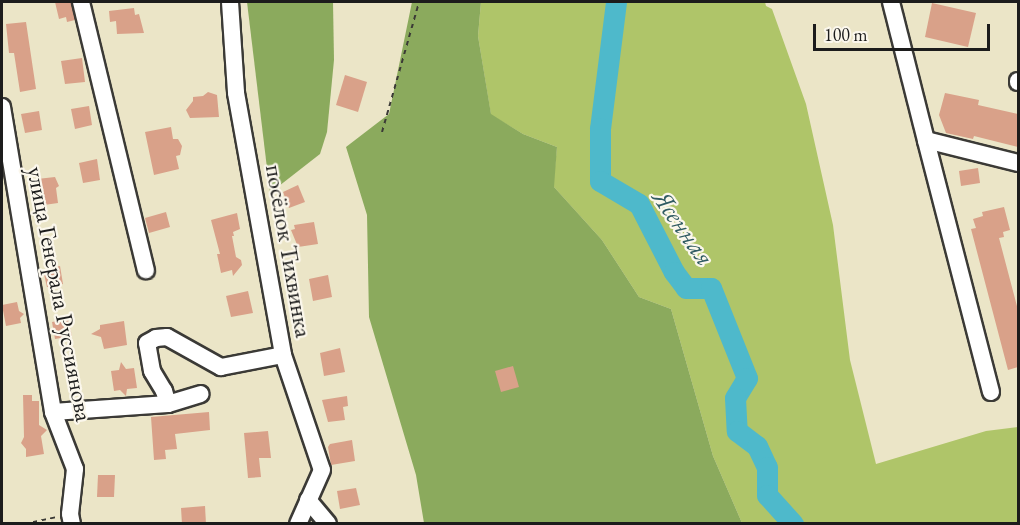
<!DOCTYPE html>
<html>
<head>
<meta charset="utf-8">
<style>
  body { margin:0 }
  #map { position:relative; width:1020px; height:525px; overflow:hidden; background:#ebe5c7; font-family:"EB Garamond",serif }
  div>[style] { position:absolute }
  .green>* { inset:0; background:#afc569 }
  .forest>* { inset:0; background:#8baa5d }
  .river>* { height:21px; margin:-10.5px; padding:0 10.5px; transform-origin:10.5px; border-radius:10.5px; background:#4eb9cb }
  .building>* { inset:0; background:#d9a189 }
  .path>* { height:2px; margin-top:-1px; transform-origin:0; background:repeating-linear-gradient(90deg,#3b3a36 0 4.5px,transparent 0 9px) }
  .roads { filter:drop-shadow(2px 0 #3b3a36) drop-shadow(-2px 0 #3b3a36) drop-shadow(0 2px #3b3a36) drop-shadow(0 -2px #3b3a36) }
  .minor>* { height:16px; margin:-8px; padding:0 8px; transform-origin:8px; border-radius:8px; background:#fff }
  span { translate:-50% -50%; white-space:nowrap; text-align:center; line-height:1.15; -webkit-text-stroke:4.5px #fbf7ec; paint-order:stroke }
  .street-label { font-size:24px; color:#1c1c1c }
  .water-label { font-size:26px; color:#305b62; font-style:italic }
  .frame { position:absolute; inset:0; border:3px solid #1c1c1c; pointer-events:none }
  .scale { position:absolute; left:813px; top:24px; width:177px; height:27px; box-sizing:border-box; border:3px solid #1c1c1c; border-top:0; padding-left:8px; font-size:18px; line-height:21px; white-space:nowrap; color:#1c1c1c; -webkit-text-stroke:4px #fbf7ec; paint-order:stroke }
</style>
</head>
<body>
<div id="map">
  <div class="green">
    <i style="clip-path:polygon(481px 2px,765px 2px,766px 6px,772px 9px,806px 104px,833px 225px,850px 360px,876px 464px,986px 431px,1018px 427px,1018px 523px,742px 523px,713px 456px,671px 309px,639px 297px,602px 240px,553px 186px,557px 147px,523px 134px,491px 115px,478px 36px)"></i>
  </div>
  <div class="forest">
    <i style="clip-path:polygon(247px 2px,333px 2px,334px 60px,327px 132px,320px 154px,270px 193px)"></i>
    <i style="clip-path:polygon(412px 2px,481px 2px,478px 36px,491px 114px,523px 134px,557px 147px,554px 187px,602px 240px,639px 297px,671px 309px,713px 456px,742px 523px,424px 523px,416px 475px,369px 317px,367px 215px,346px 147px,389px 114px)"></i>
  </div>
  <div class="river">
    <i style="left:616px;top:2px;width:127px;rotate:97.2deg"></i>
    <i style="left:600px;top:128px;width:53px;rotate:90deg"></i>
    <i style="left:600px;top:181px;width:45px;rotate:30.5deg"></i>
    <i style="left:639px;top:204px;width:76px;rotate:62.8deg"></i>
    <i style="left:674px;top:272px;width:20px;rotate:53deg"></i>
    <i style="left:686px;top:288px;width:25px"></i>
    <i style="left:711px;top:288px;width:97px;rotate:68.2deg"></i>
    <i style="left:747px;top:378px;width:23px;rotate:121deg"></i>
    <i style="left:735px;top:398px;width:33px;rotate:87deg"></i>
    <i style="left:737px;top:431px;width:25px;rotate:37deg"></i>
    <i style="left:757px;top:446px;width:23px;rotate:65deg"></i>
    <i style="left:767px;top:467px;width:28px;rotate:90deg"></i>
    <i style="left:767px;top:495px;width:39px;rotate:48deg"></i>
  </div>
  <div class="building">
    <i style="clip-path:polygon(55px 2px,71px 2px,75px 20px,67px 22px,66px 17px,59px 19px)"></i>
    <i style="clip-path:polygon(932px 3px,976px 13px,968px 47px,925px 37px)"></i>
    <i style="clip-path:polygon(134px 8px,135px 15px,139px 14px,144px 33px,117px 34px,116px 21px,110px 22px,109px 11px)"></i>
    <i style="clip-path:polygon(26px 22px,36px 89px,20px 92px,14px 53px,9px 53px,6px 24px)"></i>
    <i style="clip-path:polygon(82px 58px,85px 82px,65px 84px,61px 61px)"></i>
    <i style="clip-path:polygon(345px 75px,367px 82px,358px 112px,336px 105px)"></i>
    <i style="clip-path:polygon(208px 92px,217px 95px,219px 117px,190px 118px,186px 110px,193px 101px,193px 97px,203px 96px)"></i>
    <i style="clip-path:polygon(945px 93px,979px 100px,978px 105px,1018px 114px,1018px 147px,974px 136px,973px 139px,946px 133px,939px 115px)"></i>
    <i style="clip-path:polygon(89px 106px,92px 125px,75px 129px,71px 109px)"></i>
    <i style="clip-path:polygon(39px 111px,42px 130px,25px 133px,21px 114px)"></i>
    <i style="clip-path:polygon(171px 127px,173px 139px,178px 139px,182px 146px,180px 155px,176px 156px,179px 169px,154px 175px,145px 132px)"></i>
    <i style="clip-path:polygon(97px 159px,100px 180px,83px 183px,79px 163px)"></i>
    <i style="clip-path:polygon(978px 168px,980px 183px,961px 186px,959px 171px)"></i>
    <i style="clip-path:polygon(55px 177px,59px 186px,56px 188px,58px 203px,37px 206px,34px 188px,37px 179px)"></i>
    <i style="clip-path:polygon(298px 185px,305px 202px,289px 208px,283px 192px)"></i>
    <i style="clip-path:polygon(1004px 207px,1010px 230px,1003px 232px,1004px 237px,999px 238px,1018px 310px,1018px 367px,1008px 370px,971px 229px,976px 228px,973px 219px,983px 216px,982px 212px)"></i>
    <i style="clip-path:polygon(166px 212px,170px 227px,149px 233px,145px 218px)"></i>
    <i style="clip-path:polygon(237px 213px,240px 229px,233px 232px,234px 236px,232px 236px,236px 257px,241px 260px,242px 265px,233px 276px,232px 270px,221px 273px,217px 254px,220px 254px,211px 220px)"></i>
    <i style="clip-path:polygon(314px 222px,318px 244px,298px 247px,291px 230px,295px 229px,294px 225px)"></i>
    <i style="clip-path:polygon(60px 266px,63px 284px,47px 287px,43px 270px)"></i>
    <i style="clip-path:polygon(328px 275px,332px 297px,313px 301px,309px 279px)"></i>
    <i style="clip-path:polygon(248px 291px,253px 313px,231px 317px,226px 296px)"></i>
    <i style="clip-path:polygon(17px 302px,19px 311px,24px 314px,20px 318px,21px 323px,6px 326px,2px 305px)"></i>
    <i style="clip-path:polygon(68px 319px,72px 336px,55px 339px,52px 322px)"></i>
    <i style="clip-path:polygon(124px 321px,127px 345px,104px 349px,101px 337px,91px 334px,100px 329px,100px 325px)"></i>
    <i style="clip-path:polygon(340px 348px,345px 372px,324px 376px,320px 353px)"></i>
    <i style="clip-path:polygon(121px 362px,126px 369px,134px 368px,137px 388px,127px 389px,126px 396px,120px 390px,114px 391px,111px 371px,119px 370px)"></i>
    <i style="clip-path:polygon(513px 366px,519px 387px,501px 392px,495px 371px)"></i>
    <i style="clip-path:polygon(23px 395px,32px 395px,32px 401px,39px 401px,39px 425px,47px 430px,41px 436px,44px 454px,26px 457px,26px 449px,21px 443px,24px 437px)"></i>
    <i style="clip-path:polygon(347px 396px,348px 406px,343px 407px,345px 420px,328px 422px,322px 400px)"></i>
    <i style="clip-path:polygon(209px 412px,210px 430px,175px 434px,177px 449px,165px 450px,166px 459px,154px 460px,151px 417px)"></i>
    <i style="clip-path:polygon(268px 431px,271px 458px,259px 458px,261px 477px,248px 478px,244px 433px)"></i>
    <i style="clip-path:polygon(352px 440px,355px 461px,331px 465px,328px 447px,330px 444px)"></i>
    <i style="clip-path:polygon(98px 475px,115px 475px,114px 497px,97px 497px)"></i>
    <i style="clip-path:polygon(356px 488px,360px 505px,340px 509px,337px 491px)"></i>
    <i style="clip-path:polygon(205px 506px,206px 524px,182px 524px,181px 508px)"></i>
  </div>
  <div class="path">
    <i style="left:382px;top:132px;width:135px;rotate:-74.1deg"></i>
    <i style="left:24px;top:524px;width:33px;rotate:-12deg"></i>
  </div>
  <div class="roads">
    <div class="minor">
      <i style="left:81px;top:2px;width:276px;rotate:76.4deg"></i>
      <i style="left:230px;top:2px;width:91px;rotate:86.2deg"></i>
      <i style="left:236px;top:93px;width:266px;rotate:79.8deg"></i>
      <i style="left:283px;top:355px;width:121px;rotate:71.3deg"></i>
      <i style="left:322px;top:470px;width:59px;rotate:114deg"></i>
      <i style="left:891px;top:2px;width:142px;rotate:75.8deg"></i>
      <i style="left:1018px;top:82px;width:1px;rotate:-90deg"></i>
      <i style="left:2px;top:107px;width:309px;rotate:80.5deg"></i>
      <i style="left:53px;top:412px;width:61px;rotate:68.9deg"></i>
      <i style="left:75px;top:469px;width:45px;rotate:96.3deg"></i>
      <i style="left:70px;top:514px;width:10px;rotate:79deg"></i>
      <i style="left:991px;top:392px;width:260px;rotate:-104.5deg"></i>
      <i style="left:926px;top:140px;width:95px;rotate:14deg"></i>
      <i style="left:168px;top:404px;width:34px;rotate:-17deg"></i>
      <i style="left:53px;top:412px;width:115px;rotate:-4deg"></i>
      <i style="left:168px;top:404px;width:14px;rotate:-107deg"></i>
      <i style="left:164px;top:391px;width:23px;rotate:-121deg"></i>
      <i style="left:152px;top:371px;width:28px;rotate:-100deg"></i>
      <i style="left:147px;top:343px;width:10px;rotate:-29deg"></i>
      <i style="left:156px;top:338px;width:11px;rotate:-5deg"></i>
      <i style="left:167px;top:337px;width:62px;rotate:29.1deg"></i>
      <i style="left:221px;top:367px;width:63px;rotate:-11deg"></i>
      <i style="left:308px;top:500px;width:31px;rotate:50deg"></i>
    </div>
  </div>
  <div class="street-label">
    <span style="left:289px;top:251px;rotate:80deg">посёлок Тихвинка</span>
    <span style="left:60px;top:294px;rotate:79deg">улица Генерала Руссиянова</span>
  </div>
  <div class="water-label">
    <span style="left:683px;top:228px;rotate:55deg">Ясенная</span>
  </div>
  <div class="frame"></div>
  <div class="scale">100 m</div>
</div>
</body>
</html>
